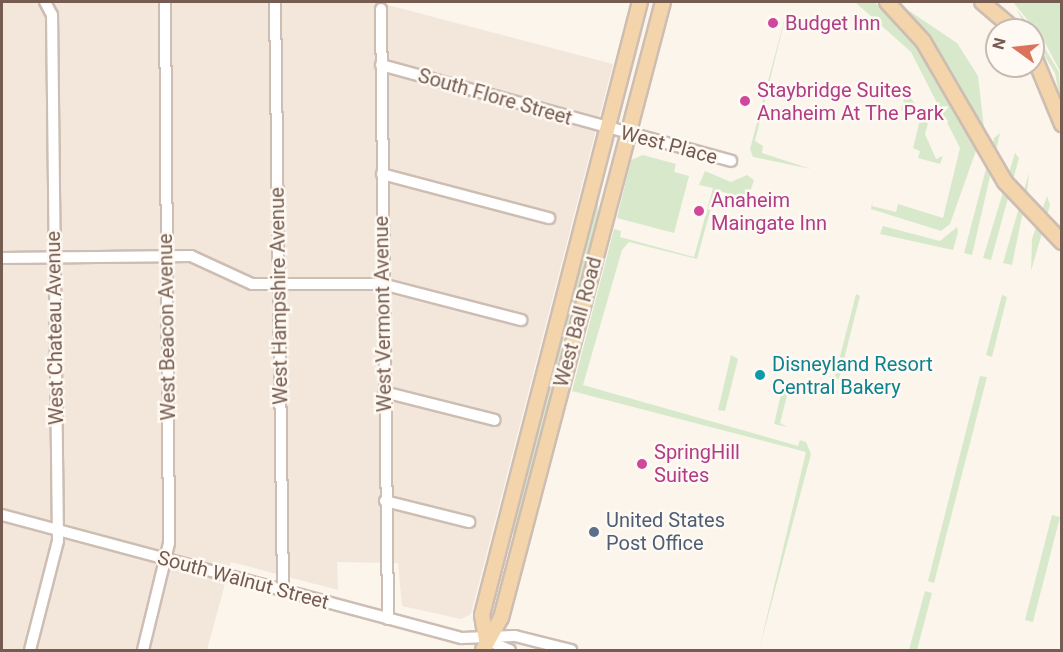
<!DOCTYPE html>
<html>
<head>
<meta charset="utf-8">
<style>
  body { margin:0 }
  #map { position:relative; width:1063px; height:652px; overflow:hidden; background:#fbf5ec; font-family:Roboto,sans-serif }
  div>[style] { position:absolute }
  .residential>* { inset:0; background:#f3e7db }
  .green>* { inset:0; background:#d8e9cb }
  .roads { filter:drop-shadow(2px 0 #cdbdb2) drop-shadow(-2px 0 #cdbdb2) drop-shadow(0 2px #cdbdb2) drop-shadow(0 -2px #cdbdb2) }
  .minor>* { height:10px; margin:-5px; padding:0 5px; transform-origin:5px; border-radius:5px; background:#fff }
  .major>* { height:14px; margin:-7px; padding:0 7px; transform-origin:7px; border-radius:7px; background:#f4d5ab }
  .dots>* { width:16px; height:16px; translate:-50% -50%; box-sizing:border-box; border:3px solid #fef9f3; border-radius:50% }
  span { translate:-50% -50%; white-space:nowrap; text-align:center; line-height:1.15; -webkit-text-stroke:5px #fef9f3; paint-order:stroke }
  .hotel-label { font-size:20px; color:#b23c85 }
  .left { translate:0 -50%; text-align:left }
  .street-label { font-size:20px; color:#765c50 }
  .culture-label { font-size:20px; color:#0d838f }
  .service-label { font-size:20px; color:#4e5e75 }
  .frame { position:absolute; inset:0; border:3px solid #765c50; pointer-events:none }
  .north { position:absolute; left:985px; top:18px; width:60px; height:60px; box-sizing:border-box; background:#fef9f3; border:2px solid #c8bab2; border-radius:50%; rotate:285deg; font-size:16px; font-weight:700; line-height:24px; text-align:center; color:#765c50 }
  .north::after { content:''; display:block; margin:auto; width:21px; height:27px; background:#db725c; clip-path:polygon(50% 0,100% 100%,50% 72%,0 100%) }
</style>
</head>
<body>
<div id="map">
  <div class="residential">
    <i style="clip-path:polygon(2px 2px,376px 2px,613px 64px,471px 614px,461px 619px,402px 606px,398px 563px,337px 562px,338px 590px,231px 562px,207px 650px,2px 650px)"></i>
  </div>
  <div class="green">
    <i style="clip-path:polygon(789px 2px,755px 141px,763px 146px,762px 153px,811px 169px,753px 157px,750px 149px)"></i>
    <i style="clip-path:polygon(855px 2px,875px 2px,924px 52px,963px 125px,974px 118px,972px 113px,917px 23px,896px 2px,957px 43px,978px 76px,984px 128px,950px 224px,941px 231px,871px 209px,873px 198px,872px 206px,896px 212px,898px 204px,943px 218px,960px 148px,911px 52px)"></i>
    <i style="clip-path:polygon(1013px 2px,1061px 2px,1061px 73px,1043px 39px)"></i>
    <i style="clip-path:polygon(1016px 9px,1034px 30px,1059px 72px,1061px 105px,1055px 73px)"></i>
    <i style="clip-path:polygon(906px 91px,928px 123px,925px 134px,936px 159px,943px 156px,940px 164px,918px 158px,920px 151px,913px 148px,921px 116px,901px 110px)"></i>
    <i style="clip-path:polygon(1000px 133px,972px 255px,964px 253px,994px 138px)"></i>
    <i style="clip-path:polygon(1015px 153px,1019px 158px,991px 260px,983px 258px)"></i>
    <i style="clip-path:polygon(643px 155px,676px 164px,674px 172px,689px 176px,674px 233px,617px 218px,631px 160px)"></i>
    <i style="clip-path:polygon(705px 171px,731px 182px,747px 175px,754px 180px,748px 199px,716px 190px,697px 259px,629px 242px,622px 250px,583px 385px,798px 446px,800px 440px,806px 442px,811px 454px,759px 650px,806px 452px,572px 391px,614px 229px,621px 231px,620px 237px,694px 257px,713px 188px,699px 185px)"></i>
    <i style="clip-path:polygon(1029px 173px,1027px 192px,1012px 265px,1003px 263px)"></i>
    <i style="clip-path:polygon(598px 196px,598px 216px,513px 545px,513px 524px)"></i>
    <i style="clip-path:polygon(1047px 196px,1050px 205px,1031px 271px,1032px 239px)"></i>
    <i style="clip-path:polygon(883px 226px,940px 241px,957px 227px,958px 232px,953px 250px,880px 234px)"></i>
    <i style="clip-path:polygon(856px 294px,860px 296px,839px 379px,827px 376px,835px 376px)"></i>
    <i style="clip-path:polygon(1002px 295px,1007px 297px,992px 357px,986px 355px)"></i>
    <i style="clip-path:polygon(731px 355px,738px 359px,725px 411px,718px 410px)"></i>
    <i style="clip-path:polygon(980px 376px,987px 377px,934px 583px,928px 581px)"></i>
    <i style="clip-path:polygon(782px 390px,788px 392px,780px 423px,787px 427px,774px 424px)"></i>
    <i style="clip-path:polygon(1052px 515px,1060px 517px,1033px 622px,1025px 620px)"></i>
    <i style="clip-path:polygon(925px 591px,932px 593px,917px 650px,909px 650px)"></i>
  </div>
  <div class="roads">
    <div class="minor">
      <i style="left:275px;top:2px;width:589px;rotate:89.22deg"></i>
      <i style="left:381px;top:9px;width:610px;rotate:89.34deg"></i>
      <i style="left:381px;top:65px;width:363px;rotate:15.3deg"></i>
      <i style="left:382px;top:174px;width:173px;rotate:14.8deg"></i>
      <i style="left:2px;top:258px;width:189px;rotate:-0.6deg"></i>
      <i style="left:191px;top:256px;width:67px;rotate:24.7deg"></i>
      <i style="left:252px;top:284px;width:130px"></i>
      <i style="left:382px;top:284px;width:144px;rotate:14.5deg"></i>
      <i style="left:384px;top:392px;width:114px;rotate:14.2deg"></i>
      <i style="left:385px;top:501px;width:87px;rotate:14deg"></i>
      <i style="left:2px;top:515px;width:476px;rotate:15deg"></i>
      <i style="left:462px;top:638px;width:53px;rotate:-2.2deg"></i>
      <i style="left:515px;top:636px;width:58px;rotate:14deg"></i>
      <i style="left:486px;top:640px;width:26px;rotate:23deg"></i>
      <i style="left:30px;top:650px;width:113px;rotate:-75.6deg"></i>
      <i style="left:58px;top:541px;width:526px;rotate:-90.65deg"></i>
      <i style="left:52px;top:15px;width:15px;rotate:-118deg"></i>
      <i style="left:143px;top:650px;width:110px;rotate:-76.3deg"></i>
      <i style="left:169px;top:543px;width:541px;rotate:-90.42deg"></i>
    </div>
    <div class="major">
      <i style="left:887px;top:2px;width:53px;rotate:47.3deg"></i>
      <i style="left:923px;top:41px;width:163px;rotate:59.8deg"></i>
      <i style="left:1005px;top:182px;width:83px;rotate:46.5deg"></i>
      <i style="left:982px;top:2px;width:43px;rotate:40.3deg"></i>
      <i style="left:1033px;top:54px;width:76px;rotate:67.5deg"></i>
      <i style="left:486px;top:640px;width:25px;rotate:-99deg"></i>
      <i style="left:482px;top:615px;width:633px;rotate:-75.55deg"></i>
      <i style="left:483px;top:650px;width:37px;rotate:-61deg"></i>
      <i style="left:501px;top:618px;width:637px;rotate:-75.27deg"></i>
    </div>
  </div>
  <div class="dots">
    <i style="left:773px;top:23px;background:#d1479c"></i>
    <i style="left:745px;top:101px;background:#d1479c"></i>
    <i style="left:699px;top:211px;background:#d1479c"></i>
    <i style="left:760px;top:375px;background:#0f9aa8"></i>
    <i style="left:642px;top:464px;background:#d1479c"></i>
    <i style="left:594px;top:532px;background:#5c6f8a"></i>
  </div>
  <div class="hotel-label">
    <span class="left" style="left:785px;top:23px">Budget Inn</span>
    <span class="left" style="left:757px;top:102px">Staybridge Suites<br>Anaheim At The Park</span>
    <span class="left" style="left:711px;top:212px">Anaheim<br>Maingate Inn</span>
    <span class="left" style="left:654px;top:464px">SpringHill<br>Suites</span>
  </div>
  <div class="street-label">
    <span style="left:495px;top:97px;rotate:16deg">South Flore Street</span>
    <span style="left:669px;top:145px;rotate:15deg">West Place</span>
    <span style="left:279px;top:296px;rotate:-91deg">West Hampshire Avenue</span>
    <span style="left:383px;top:314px;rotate:-91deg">West Vermont Avenue</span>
    <span style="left:578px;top:322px;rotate:-75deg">West Ball Road</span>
    <span style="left:167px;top:327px;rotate:-91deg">West Beacon Avenue</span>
    <span style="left:55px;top:328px;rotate:-91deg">West Chateau Avenue</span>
    <span style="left:243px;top:580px;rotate:15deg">South Walnut Street</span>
  </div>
  <div class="culture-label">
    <span class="left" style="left:772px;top:376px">Disneyland Resort<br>Central Bakery</span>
  </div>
  <div class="service-label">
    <span class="left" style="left:606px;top:532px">United States<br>Post Office</span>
  </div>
  <div class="frame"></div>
  <div class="north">N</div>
</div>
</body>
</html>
